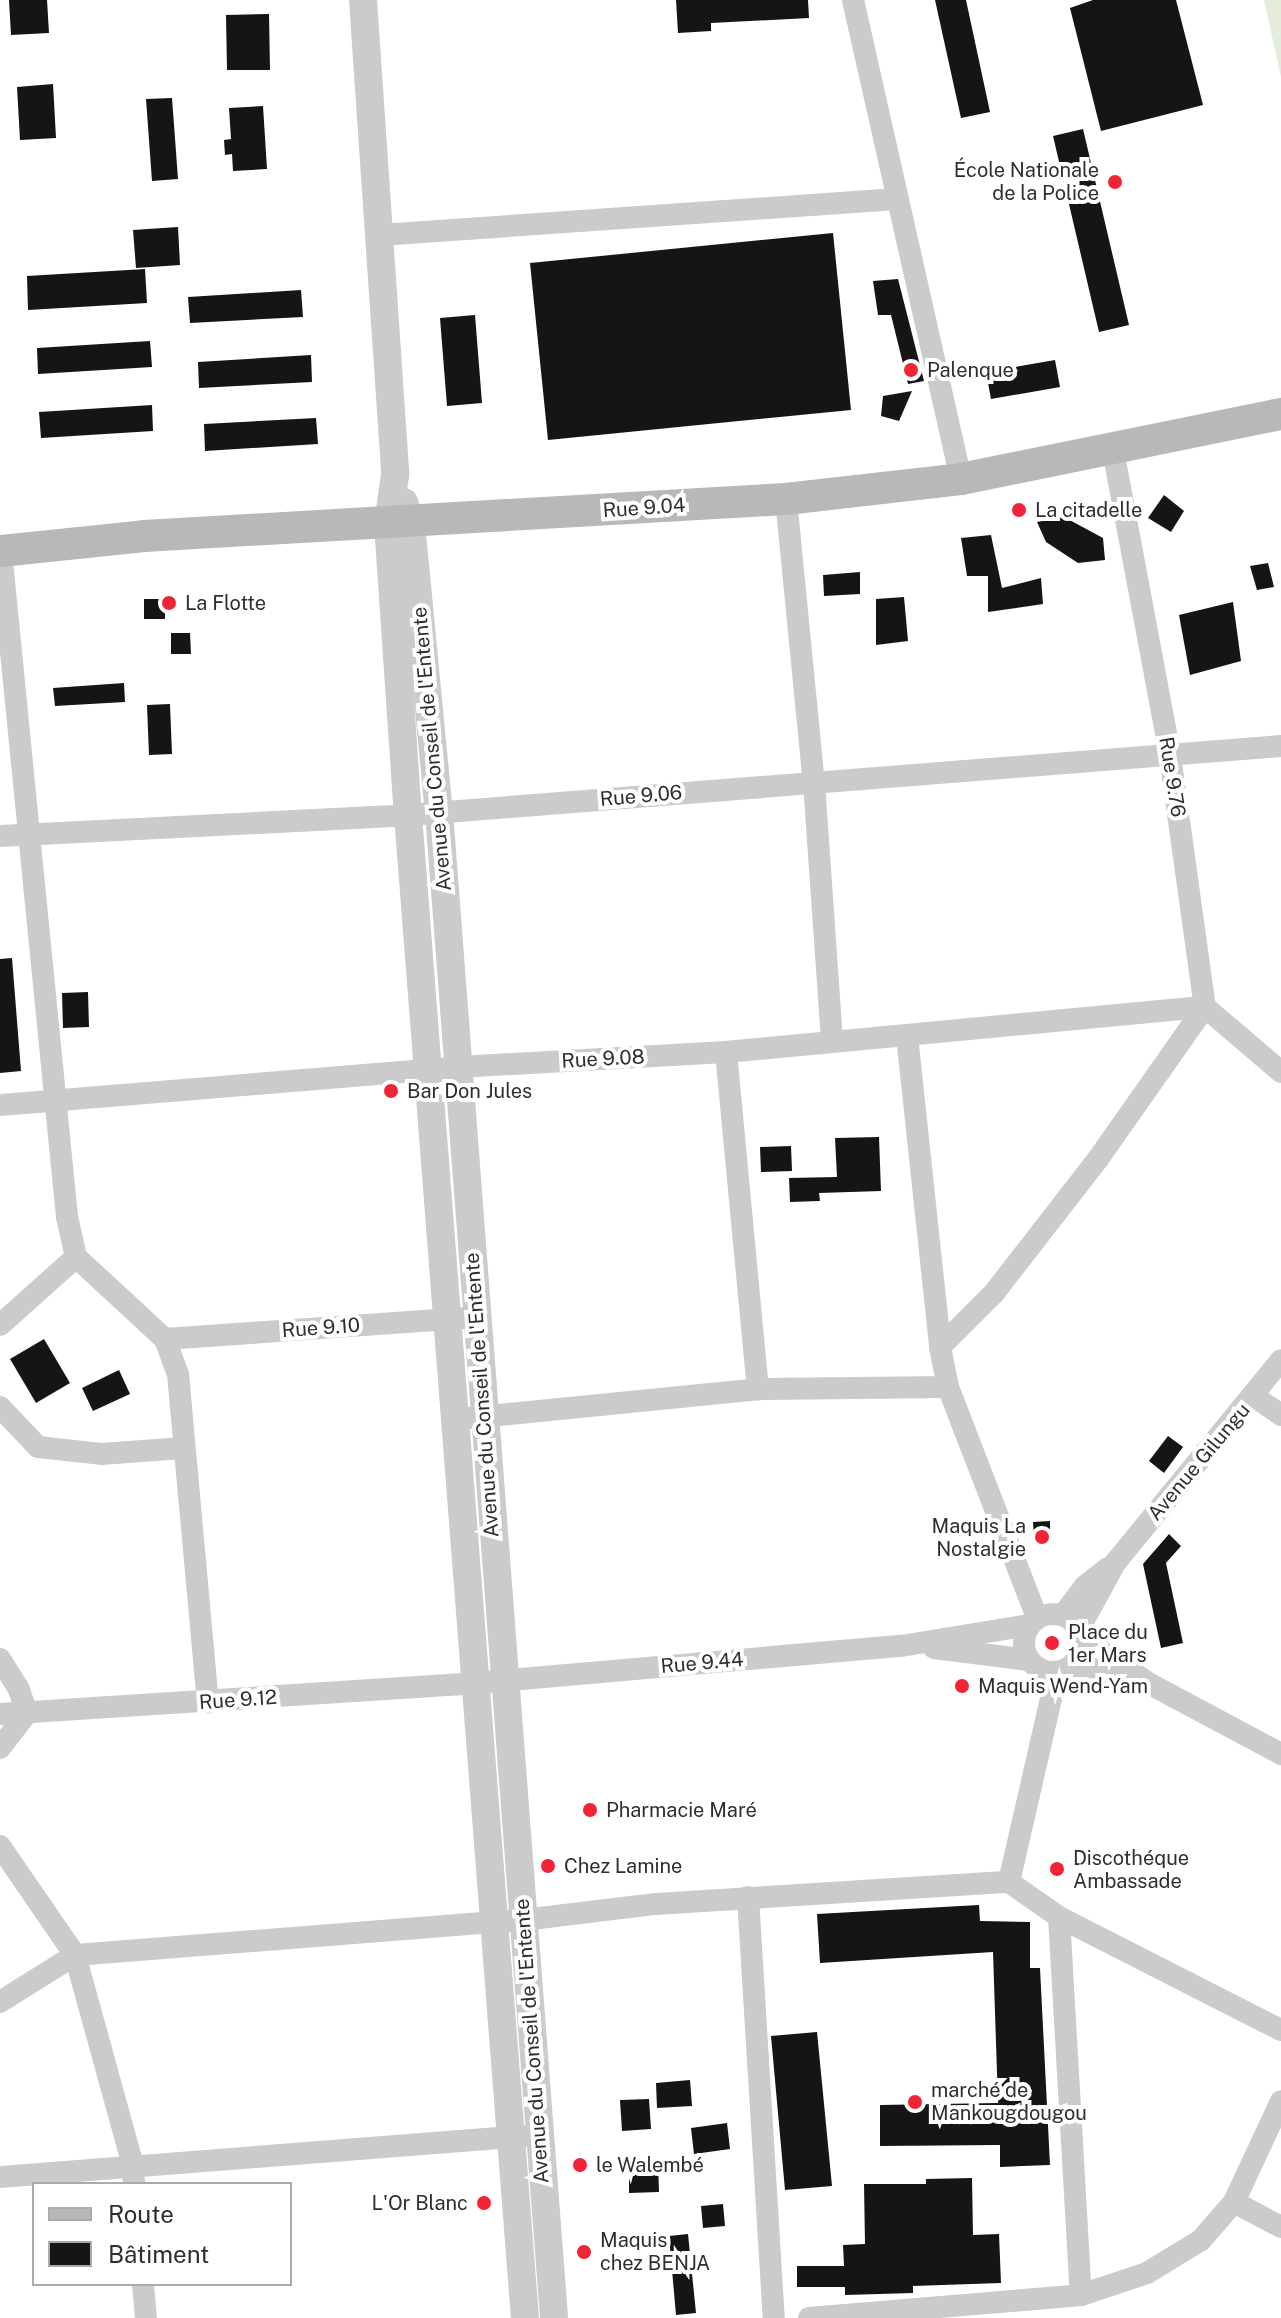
<!DOCTYPE html>
<html>
<head>
<meta charset="utf-8">
<style>
  body { margin:0 }
  #map { position:relative; width:1281px; height:2318px; overflow:hidden; background:#fff; font-family:"Public Sans",sans-serif }
  div>[style] { position:absolute }
  .green>* { inset:0; background:#e4ecda }
  .building>* { inset:0; background:#151515 }
  .minor>* { height:22px; margin:-11px; padding:0 11px; transform-origin:11px; border-radius:11px; background:#cbcbcb }
  .minor>.ring { margin:-11px; padding:0; box-sizing:content-box; background:none; border:22px solid #cbcbcb; border-radius:50% }
  .tertiary>* { height:28px; margin:-14px; padding:0 14px; transform-origin:14px; border-radius:14px; background:#cbcbcb }
  .secondary>* { height:32px; margin:-16px; padding:0 16px; transform-origin:16px; border-radius:16px; background:#b8b8b8 }
  .dots>* { width:22px; height:22px; translate:-50% -50%; box-sizing:border-box; border:4px solid #fff; border-radius:50% }
  span { translate:-50% -50%; white-space:nowrap; text-align:center; line-height:1.15; -webkit-text-stroke:8px #fff; paint-order:stroke }
  .poi-label { font-size:20px; color:#2e2e2e }
  .right { translate:-100% -50%; text-align:right }
  .left { translate:0 -50%; text-align:left }
  .street-label { font-size:20px; color:#2e2e2e }
  .legend { position:absolute; left:32px; top:2182px; width:260px; height:104px; box-sizing:border-box; background:#fff; border:2px solid #ababab; margin:0; padding:10px 14px; list-style:none; font-size:24px; color:#2e2e2e }
  .legend li { display:flex; align-items:center; gap:16px; height:40px }
  .legend b { width:40px; border:2px solid #ababab }
</style>
</head>
<body>
<div id="map">
  <div class="green">
    <i style="clip-path:polygon(1264px 0,1281px 0,1281px 77px)"></i>
  </div>
  <div class="building">
    <i style="clip-path:polygon(9px 0,47px 0,49px 33px,11px 35px)"></i>
    <i style="clip-path:polygon(676px 0,808px 0,809px 18px,711px 23px,711px 31px,678px 33px)"></i>
    <i style="clip-path:polygon(935px 0,966px 0,990px 112px,961px 118px)"></i>
    <i style="clip-path:polygon(1093px 0,1176px 0,1203px 105px,1101px 131px,1070px 8px)"></i>
    <i style="clip-path:polygon(269px 14px,270px 70px,227px 70px,226px 15px)"></i>
    <i style="clip-path:polygon(53px 84px,56px 138px,20px 140px,17px 87px)"></i>
    <i style="clip-path:polygon(172px 98px,178px 179px,152px 181px,146px 99px)"></i>
    <i style="clip-path:polygon(263px 106px,267px 169px,233px 171px,232px 154px,225px 155px,224px 140px,231px 139px,229px 108px)"></i>
    <i style="clip-path:polygon(1083px 129px,1129px 325px,1099px 332px,1053px 136px)"></i>
    <i style="clip-path:polygon(178px 227px,180px 265px,136px 268px,133px 230px)"></i>
    <i style="clip-path:polygon(833px 233px,851px 410px,548px 440px,530px 263px)"></i>
    <i style="clip-path:polygon(145px 269px,147px 303px,28px 310px,27px 276px)"></i>
    <i style="clip-path:polygon(898px 279px,924px 381px,908px 384px,891px 315px,878px 315px,873px 281px)"></i>
    <i style="clip-path:polygon(301px 290px,303px 317px,190px 323px,188px 297px)"></i>
    <i style="clip-path:polygon(475px 315px,482px 403px,447px 406px,440px 318px)"></i>
    <i style="clip-path:polygon(150px 341px,152px 367px,38px 374px,37px 348px)"></i>
    <i style="clip-path:polygon(311px 355px,312px 382px,199px 388px,198px 362px)"></i>
    <i style="clip-path:polygon(1055px 360px,1060px 387px,991px 399px,986px 372px)"></i>
    <i style="clip-path:polygon(912px 391px,899px 421px,881px 416px,883px 396px)"></i>
    <i style="clip-path:polygon(152px 405px,153px 431px,41px 438px,39px 412px)"></i>
    <i style="clip-path:polygon(316px 418px,318px 444px,205px 451px,204px 424px)"></i>
    <i style="clip-path:polygon(1164px 495px,1184px 511px,1171px 532px,1148px 518px)"></i>
    <i style="clip-path:polygon(1064px 517px,1103px 538px,1105px 560px,1078px 563px,1046px 542px,1037px 522px)"></i>
    <i style="clip-path:polygon(991px 535px,1002px 588px,1041px 578px,1043px 604px,988px 612px,988px 576px,967px 576px,961px 538px)"></i>
    <i style="clip-path:polygon(1268px 563px,1274px 587px,1257px 590px,1250px 566px)"></i>
    <i style="clip-path:polygon(860px 572px,860px 594px,824px 596px,823px 575px)"></i>
    <i style="clip-path:polygon(904px 597px,908px 641px,876px 645px,876px 599px)"></i>
    <i style="clip-path:polygon(144px 599px,165px 599px,165px 619px,144px 619px)"></i>
    <i style="clip-path:polygon(1233px 602px,1241px 661px,1190px 675px,1179px 615px)"></i>
    <i style="clip-path:polygon(171px 633px,190px 633px,191px 654px,171px 654px)"></i>
    <i style="clip-path:polygon(124px 683px,125px 702px,55px 706px,53px 688px)"></i>
    <i style="clip-path:polygon(170px 704px,172px 754px,149px 755px,147px 705px)"></i>
    <i style="clip-path:polygon(12px 958px,21px 1071px,0 1073px,0 959px)"></i>
    <i style="clip-path:polygon(88px 992px,89px 1027px,63px 1028px,62px 993px)"></i>
    <i style="clip-path:polygon(879px 1137px,881px 1191px,819px 1193px,820px 1201px,790px 1202px,789px 1178px,837px 1177px,835px 1138px)"></i>
    <i style="clip-path:polygon(791px 1146px,792px 1171px,761px 1172px,760px 1147px)"></i>
    <i style="clip-path:polygon(44px 1339px,70px 1383px,36px 1403px,10px 1359px)"></i>
    <i style="clip-path:polygon(119px 1370px,130px 1394px,93px 1411px,82px 1388px)"></i>
    <i style="clip-path:polygon(1168px 1436px,1183px 1447px,1164px 1473px,1149px 1461px)"></i>
    <i style="clip-path:polygon(1050px 1521px,1050px 1537px,1034px 1538px,1033px 1522px)"></i>
    <i style="clip-path:polygon(1169px 1534px,1181px 1546px,1166px 1563px,1183px 1643px,1161px 1648px,1143px 1564px)"></i>
    <i style="clip-path:polygon(979px 1905px,980px 1921px,1030px 1922px,1030px 1968px,1040px 1968px,1050px 2165px,1000px 2167px,1000px 2145px,880px 2146px,880px 2105px,998px 2103px,993px 1952px,820px 1963px,817px 1914px)"></i>
    <i style="clip-path:polygon(817px 2032px,832px 2186px,785px 2190px,771px 2036px)"></i>
    <i style="clip-path:polygon(690px 2080px,692px 2106px,657px 2108px,656px 2083px)"></i>
    <i style="clip-path:polygon(649px 2099px,651px 2129px,622px 2131px,620px 2100px)"></i>
    <i style="clip-path:polygon(727px 2123px,730px 2149px,694px 2154px,691px 2128px)"></i>
    <i style="clip-path:polygon(629px 2161px,658px 2161px,659px 2192px,629px 2193px)"></i>
    <i style="clip-path:polygon(972px 2178px,973px 2235px,999px 2234px,1001px 2283px,913px 2286px,913px 2293px,845px 2295px,845px 2287px,797px 2287px,797px 2266px,844px 2266px,843px 2245px,865px 2244px,864px 2184px,926px 2184px,926px 2179px)"></i>
    <i style="clip-path:polygon(723px 2204px,725px 2226px,703px 2228px,701px 2206px)"></i>
    <i style="clip-path:polygon(688px 2234px,696px 2313px,676px 2315px,669px 2236px)"></i>
  </div>
  <div class="minor">
    <i style="left:853px;top:0;width:491px;rotate:77.3deg"></i>
    <i style="left:380px;top:235px;width:518px;rotate:-3.98deg"></i>
    <i style="left:1113px;top:450px;width:311px;rotate:79.4deg"></i>
    <i style="left:1170px;top:756px;width:253px;rotate:82.1deg"></i>
    <i style="left:1205px;top:1007px;width:100px;rotate:40.5deg"></i>
    <i style="left:786px;top:499px;width:285px;rotate:84.4deg"></i>
    <i style="left:814px;top:783px;width:259px;rotate:86deg"></i>
    <i style="left:1px;top:551px;width:669px;rotate:84.34deg"></i>
    <i style="left:67px;top:1217px;width:41px;rotate:77.3deg"></i>
    <i style="left:76px;top:1257px;width:121px;rotate:42.7deg"></i>
    <i style="left:165px;top:1339px;width:37px;rotate:70deg"></i>
    <i style="left:178px;top:1374px;width:330px;rotate:84.8deg"></i>
    <i style="left:0;top:836px;width:409px;rotate:-2.9deg"></i>
    <i style="left:408px;top:815px;width:876px;rotate:-4.52deg"></i>
    <i style="left:907px;top:1036px;width:313px;rotate:83.9deg"></i>
    <i style="left:940px;top:1347px;width:41px;rotate:78.7deg"></i>
    <i style="left:948px;top:1387px;width:248px;rotate:68.9deg"></i>
    <i style="left:726px;top:1052px;width:339px;rotate:84.6deg"></i>
    <i style="left:0;top:1105px;width:460px;rotate:-4.7deg"></i>
    <i style="left:458px;top:1067px;width:268px;rotate:-3.2deg"></i>
    <i style="left:726px;top:1052px;width:481px;rotate:-5.4deg"></i>
    <i style="left:0;top:1325px;width:102px;rotate:-41.8deg"></i>
    <i style="left:165px;top:1339px;width:299px;rotate:-4deg"></i>
    <i style="left:940px;top:1347px;width:76px;rotate:-45deg"></i>
    <i style="left:994px;top:1293px;width:170px;rotate:-52.2deg"></i>
    <i style="left:1098px;top:1159px;width:186px;rotate:-54.9deg"></i>
    <i style="left:1253px;top:1396px;width:34px;rotate:34deg"></i>
    <i style="left:0;top:1407px;width:55px;rotate:46.5deg"></i>
    <i style="left:38px;top:1447px;width:63px;rotate:6.3deg"></i>
    <i style="left:101px;top:1454px;width:83px;rotate:-4.1deg"></i>
    <i style="left:469px;top:1418px;width:290px;rotate:-5.7deg"></i>
    <i style="left:758px;top:1389px;width:190px;rotate:-0.6deg"></i>
    <i class="ring" style="left:1024px;top:1614px;width:36px;height:36px"></i>
    <i style="left:1063px;top:1615px;width:36px;rotate:-53deg"></i>
    <i style="left:1085px;top:1586px;width:29px;rotate:-38deg"></i>
    <i style="left:1079px;top:1629px;width:75px;rotate:-61.4deg"></i>
    <i style="left:1115px;top:1563px;width:262px;rotate:-50.7deg"></i>
    <i style="left:1082px;top:1644px;width:18px;rotate:19deg"></i>
    <i style="left:1099px;top:1650px;width:61px;rotate:33.7deg"></i>
    <i style="left:1150px;top:1684px;width:149px;rotate:28.1deg"></i>
    <i style="left:934px;top:1648px;width:96px;rotate:7.2deg"></i>
    <i style="left:0;top:1659px;width:36px;rotate:58deg"></i>
    <i style="left:19px;top:1690px;width:24px;rotate:71deg"></i>
    <i style="left:27px;top:1713px;width:44px;rotate:127.6deg"></i>
    <i style="left:1071px;top:1666px;width:17px"></i>
    <i style="left:1088px;top:1666px;width:43px;rotate:16.3deg"></i>
    <i style="left:0;top:1714px;width:476px;rotate:-3.7deg"></i>
    <i style="left:475px;top:1683px;width:428px;rotate:-5deg"></i>
    <i style="left:901px;top:1646px;width:130px;rotate:-9.3deg"></i>
    <i style="left:0;top:1846px;width:132px;rotate:55.5deg"></i>
    <i style="left:75px;top:1955px;width:219px;rotate:74.6deg"></i>
    <i style="left:133px;top:2166px;width:18px;rotate:87deg"></i>
    <i style="left:1009px;top:1882px;width:215px;rotate:-77.1deg"></i>
    <i style="left:748px;top:1897px;width:422px;rotate:86.5deg"></i>
    <i style="left:1059px;top:1917px;width:379px;rotate:86.7deg"></i>
    <i style="left:0;top:2002px;width:89px;rotate:-32.1deg"></i>
    <i style="left:75px;top:1955px;width:449px;rotate:-4.5deg"></i>
    <i style="left:523px;top:1920px;width:134px;rotate:-6.9deg"></i>
    <i style="left:656px;top:1904px;width:354px;rotate:-3.6deg"></i>
    <i style="left:1009px;top:1882px;width:61px;rotate:35deg"></i>
    <i style="left:1059px;top:1917px;width:249px;rotate:27deg"></i>
    <i style="left:0;top:2177px;width:527px;rotate:-4.47deg"></i>
    <i style="left:1234px;top:2202px;width:53px;rotate:28deg"></i>
    <i style="left:143px;top:2284px;width:34px;rotate:85deg"></i>
    <i style="left:809px;top:2318px;width:273px;rotate:-4.8deg"></i>
    <i style="left:1081px;top:2295px;width:70px;rotate:-18.4deg"></i>
    <i style="left:1147px;top:2273px;width:63px;rotate:-31.4deg"></i>
    <i style="left:1201px;top:2240px;width:50px;rotate:-49deg"></i>
    <i style="left:1234px;top:2202px;width:111px;rotate:-65deg"></i>
  </div>
  <div class="tertiary">
    <i style="left:363px;top:0;width:476px;rotate:86.1deg"></i>
    <i style="left:395px;top:475px;width:49px;rotate:98.1deg"></i>
    <i style="left:388px;top:524px;width:292px;rotate:86.1deg"></i>
    <i style="left:408px;top:815px;width:1508px;rotate:85.55deg"></i>
    <i style="left:404px;top:502px;width:22px;rotate:72deg"></i>
    <i style="left:411px;top:523px;width:290px;rotate:84.5deg"></i>
    <i style="left:439px;top:812px;width:1510px;rotate:85.63deg"></i>
  </div>
  <div class="secondary">
    <i style="left:0;top:551px;width:145px;rotate:-5.9deg"></i>
    <i style="left:144px;top:536px;width:643px;rotate:-3.3deg"></i>
    <i style="left:786px;top:499px;width:176px;rotate:-6.5deg"></i>
    <i style="left:961px;top:479px;width:327px;rotate:-11.5deg"></i>
  </div>
  <div class="dots">
    <i style="left:1115px;top:182px;background:#f12336"></i>
    <i style="left:911px;top:370px;background:#f12336"></i>
    <i style="left:1019px;top:510px;background:#f12336"></i>
    <i style="left:169px;top:603px;background:#f12336"></i>
    <i style="left:391px;top:1091px;background:#f12336"></i>
    <i style="left:1042px;top:1537px;background:#f12336"></i>
    <i style="left:1052px;top:1643px;background:#f12336"></i>
    <i style="left:962px;top:1686px;background:#f12336"></i>
    <i style="left:590px;top:1810px;background:#f12336"></i>
    <i style="left:548px;top:1866px;background:#f12336"></i>
    <i style="left:1057px;top:1869px;background:#f12336"></i>
    <i style="left:915px;top:2102px;background:#f12336"></i>
    <i style="left:580px;top:2165px;background:#f12336"></i>
    <i style="left:484px;top:2203px;background:#f12336"></i>
    <i style="left:584px;top:2252px;background:#f12336"></i>
  </div>
  <div class="poi-label">
    <span class="right" style="left:1099px;top:182px">École Nationale<br>de la Police</span>
    <span class="left" style="left:927px;top:370px">Palenque</span>
    <span class="left" style="left:1035px;top:510px">La citadelle</span>
    <span class="left" style="left:185px;top:603px">La Flotte</span>
    <span class="left" style="left:407px;top:1091px">Bar Don Jules</span>
    <span class="right" style="left:1026px;top:1538px">Maquis La<br>Nostalgie</span>
    <span class="left" style="left:1068px;top:1644px">Place du<br>1er Mars</span>
    <span class="left" style="left:978px;top:1686px">Maquis Wend-Yam</span>
    <span class="left" style="left:606px;top:1810px">Pharmacie Maré</span>
    <span class="left" style="left:1073px;top:1870px">Discothéque<br>Ambassade</span>
    <span class="left" style="left:564px;top:1866px">Chez Lamine</span>
    <span class="left" style="left:931px;top:2102px">marché de<br>Mankougdougou</span>
    <span class="left" style="left:596px;top:2165px">le Walembé</span>
    <span class="right" style="left:468px;top:2203px">L'Or Blanc</span>
    <span class="left" style="left:600px;top:2252px">Maquis<br>chez BENJA</span>
  </div>
  <div class="street-label">
    <span style="left:644px;top:508px;rotate:-4deg">Rue 9.04</span>
    <span style="left:432px;top:749px;rotate:-95deg">Avenue du Conseil de l'Entente</span>
    <span style="left:1172px;top:777px;rotate:81deg">Rue 9.76</span>
    <span style="left:641px;top:796px;rotate:-5deg">Rue 9.06</span>
    <span style="left:603px;top:1059px;rotate:-3deg">Rue 9.08</span>
    <span style="left:321px;top:1328px;rotate:-4deg">Rue 9.10</span>
    <span style="left:482px;top:1395px;rotate:-94deg">Avenue du Conseil de l'Entente</span>
    <span style="left:1199px;top:1462px;rotate:-50deg">Avenue Gilungu</span>
    <span style="left:702px;top:1663px;rotate:-5deg">Rue 9.44</span>
    <span style="left:238px;top:1700px;rotate:-4deg">Rue 9.12</span>
    <span style="left:532px;top:2041px;rotate:-94deg">Avenue du Conseil de l'Entente</span>
  </div>
  <ul class="legend">
  <li><b style="height:10px;background:#b8b8b8"></b>Route</li>
  <li><b style="height:22px;background:#151515"></b>Bâtiment</li>
  </ul>
</div>
</body>
</html>
